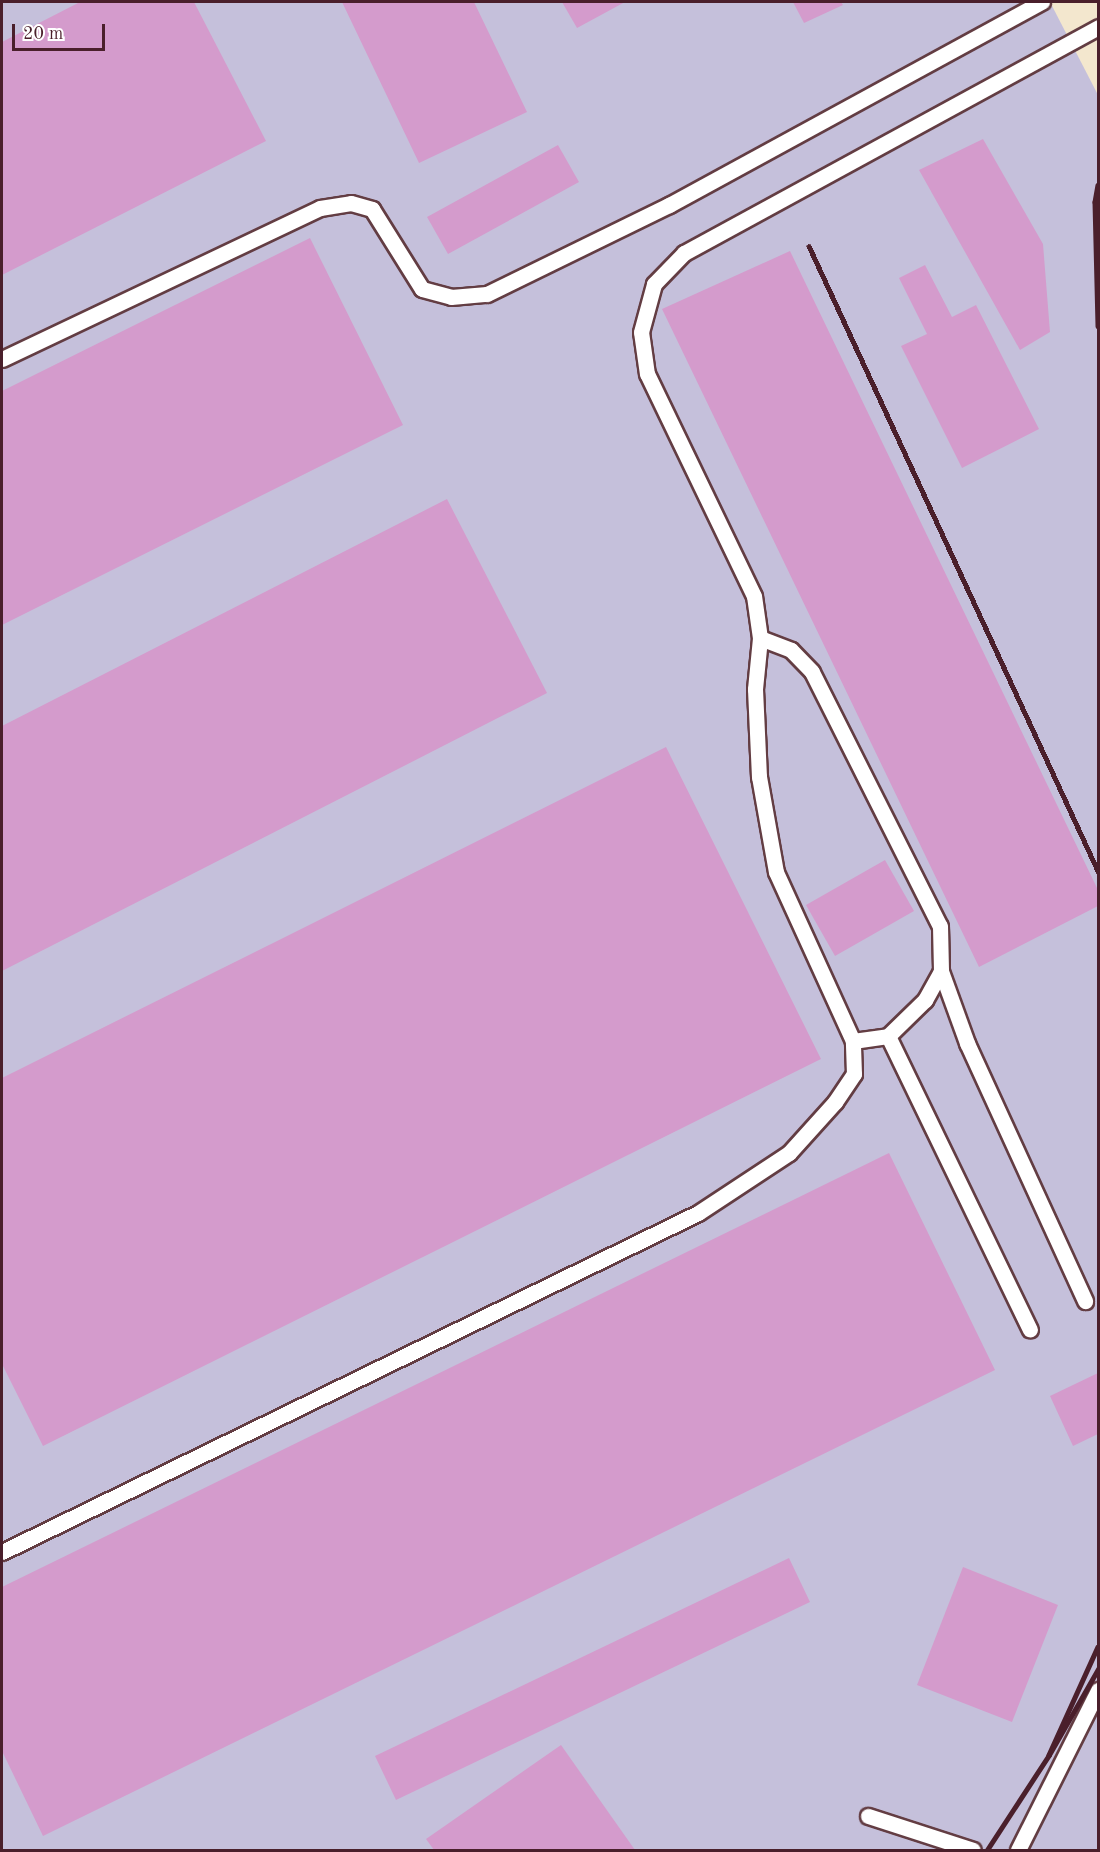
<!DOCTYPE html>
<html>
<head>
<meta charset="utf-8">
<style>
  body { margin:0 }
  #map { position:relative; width:1100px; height:1852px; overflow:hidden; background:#f3e7ce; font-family:"Old Standard TT",serif }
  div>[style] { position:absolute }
  .industrial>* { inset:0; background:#c5c0db }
  .building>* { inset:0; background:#d49bcc }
  .roads { filter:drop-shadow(2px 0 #633d43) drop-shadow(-2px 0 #633d43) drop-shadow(0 2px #633d43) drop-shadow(0 -2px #633d43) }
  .lane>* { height:15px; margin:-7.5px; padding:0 7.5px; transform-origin:7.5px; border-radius:7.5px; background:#fff }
  .rail>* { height:4.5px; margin:-2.25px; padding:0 2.25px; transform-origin:2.25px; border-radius:2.25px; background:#4a1f2b }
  span { translate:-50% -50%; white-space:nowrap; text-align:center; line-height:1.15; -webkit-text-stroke:4.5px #fff; paint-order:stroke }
  .frame { position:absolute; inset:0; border:3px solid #4a1f2b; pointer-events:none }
  .scale { position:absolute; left:12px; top:24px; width:93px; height:27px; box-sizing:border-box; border:3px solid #4a1f2b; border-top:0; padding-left:8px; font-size:18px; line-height:21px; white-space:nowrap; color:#4a1f2b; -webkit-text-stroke:4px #fff; paint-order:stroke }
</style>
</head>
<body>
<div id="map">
  <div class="industrial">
    <i style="clip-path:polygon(2px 2px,1050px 2px,1098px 95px,1098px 1850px,2px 1850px)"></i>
  </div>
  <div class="building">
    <i style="clip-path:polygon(80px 2px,194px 2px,266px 141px,2px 275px,2px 42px)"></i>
    <i style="clip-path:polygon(342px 2px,474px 2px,527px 112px,419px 163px)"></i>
    <i style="clip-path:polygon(562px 2px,625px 2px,577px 28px)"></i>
    <i style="clip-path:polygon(793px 2px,841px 2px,843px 5px,804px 23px)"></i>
    <i style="clip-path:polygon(983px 139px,1043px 244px,1050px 332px,1020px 350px,919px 170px)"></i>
    <i style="clip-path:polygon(558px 145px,579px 182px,448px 254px,427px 217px)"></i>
    <i style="clip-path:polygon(310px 238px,403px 425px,2px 625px,2px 391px)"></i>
    <i style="clip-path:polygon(790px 251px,1098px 890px,1098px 906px,979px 967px,662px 309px)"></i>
    <i style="clip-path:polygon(925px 265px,952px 317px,976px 305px,1039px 429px,962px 468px,901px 346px,927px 334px,899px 278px)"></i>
    <i style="clip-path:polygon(447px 499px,547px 693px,2px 971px,2px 726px)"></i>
    <i style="clip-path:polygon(666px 747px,821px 1059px,43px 1446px,2px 1364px,2px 1078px)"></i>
    <i style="clip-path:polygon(885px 860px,914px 911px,835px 956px,806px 905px)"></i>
    <i style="clip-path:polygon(889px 1153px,995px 1370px,43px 1836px,2px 1751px,2px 1587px)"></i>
    <i style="clip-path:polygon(1098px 1373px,1098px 1434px,1073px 1446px,1050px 1396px)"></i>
    <i style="clip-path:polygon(789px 1558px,810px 1602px,396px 1800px,375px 1756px)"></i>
    <i style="clip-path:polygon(963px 1567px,1058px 1605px,1012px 1722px,917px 1685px)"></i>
    <i style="clip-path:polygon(561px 1745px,635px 1850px,434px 1850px,426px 1839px)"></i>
  </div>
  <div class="roads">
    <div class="lane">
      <i style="left:2px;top:359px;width:352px;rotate:-25.4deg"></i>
      <i style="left:320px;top:208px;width:31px;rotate:-9deg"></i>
      <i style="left:351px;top:203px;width:22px;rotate:16deg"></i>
      <i style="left:372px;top:209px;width:94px;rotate:58deg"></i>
      <i style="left:422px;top:289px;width:30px;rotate:15deg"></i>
      <i style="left:451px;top:297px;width:36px;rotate:-5deg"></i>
      <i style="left:487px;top:294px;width:203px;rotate:-26.1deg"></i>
      <i style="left:669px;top:205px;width:425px;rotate:-28.6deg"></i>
      <i style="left:760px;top:638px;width:33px;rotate:21deg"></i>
      <i style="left:791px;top:650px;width:30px;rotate:46deg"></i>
      <i style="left:812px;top:672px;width:284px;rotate:63.3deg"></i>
      <i style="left:940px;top:926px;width:45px;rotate:88.7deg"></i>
      <i style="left:941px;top:971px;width:77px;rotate:70.1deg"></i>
      <i style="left:967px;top:1043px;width:284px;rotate:65.4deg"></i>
      <i style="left:888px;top:1036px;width:326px;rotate:64.2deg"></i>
      <i style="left:853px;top:1041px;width:35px;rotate:-8deg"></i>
      <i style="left:888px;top:1036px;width:52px;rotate:-44.2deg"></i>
      <i style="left:925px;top:1000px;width:33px;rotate:-61deg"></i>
      <i style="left:2px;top:1552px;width:774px;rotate:-25.97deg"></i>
      <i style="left:698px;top:1213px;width:109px;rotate:-33.4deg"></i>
      <i style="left:789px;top:1153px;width:69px;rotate:-48deg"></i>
      <i style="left:835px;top:1102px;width:34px;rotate:-56deg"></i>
      <i style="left:854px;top:1074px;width:33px;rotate:-92deg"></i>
      <i style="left:853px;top:1041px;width:186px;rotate:-114.5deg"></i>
      <i style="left:776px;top:872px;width:97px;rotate:-100.1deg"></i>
      <i style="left:759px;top:777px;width:88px;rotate:-92.6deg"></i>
      <i style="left:755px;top:689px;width:51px;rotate:-84.4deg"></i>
      <i style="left:760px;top:638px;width:42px;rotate:-98.1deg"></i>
      <i style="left:754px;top:596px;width:246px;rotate:-115.7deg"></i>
      <i style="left:647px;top:374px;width:42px;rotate:-98.1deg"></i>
      <i style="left:641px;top:332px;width:50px;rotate:-74.8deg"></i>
      <i style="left:654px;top:284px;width:43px;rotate:-45.9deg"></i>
      <i style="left:684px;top:253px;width:472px;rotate:-28.6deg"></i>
      <i style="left:868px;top:1816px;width:110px;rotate:17.9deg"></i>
      <i style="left:1018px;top:1850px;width:179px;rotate:-63.4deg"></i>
    </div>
  </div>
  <div class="rail">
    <i style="left:1098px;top:185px;width:17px;rotate:100deg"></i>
    <i style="left:1095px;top:202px;width:124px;rotate:88.6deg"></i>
    <i style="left:809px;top:246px;width:689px;rotate:65.18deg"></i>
    <i style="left:1098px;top:1647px;width:119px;rotate:114.4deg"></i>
    <i style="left:1049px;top:1755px;width:99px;rotate:-60.3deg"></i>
    <i style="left:987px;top:1850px;width:113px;rotate:-56.9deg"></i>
  </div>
  <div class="frame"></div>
  <div class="scale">20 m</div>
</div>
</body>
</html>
